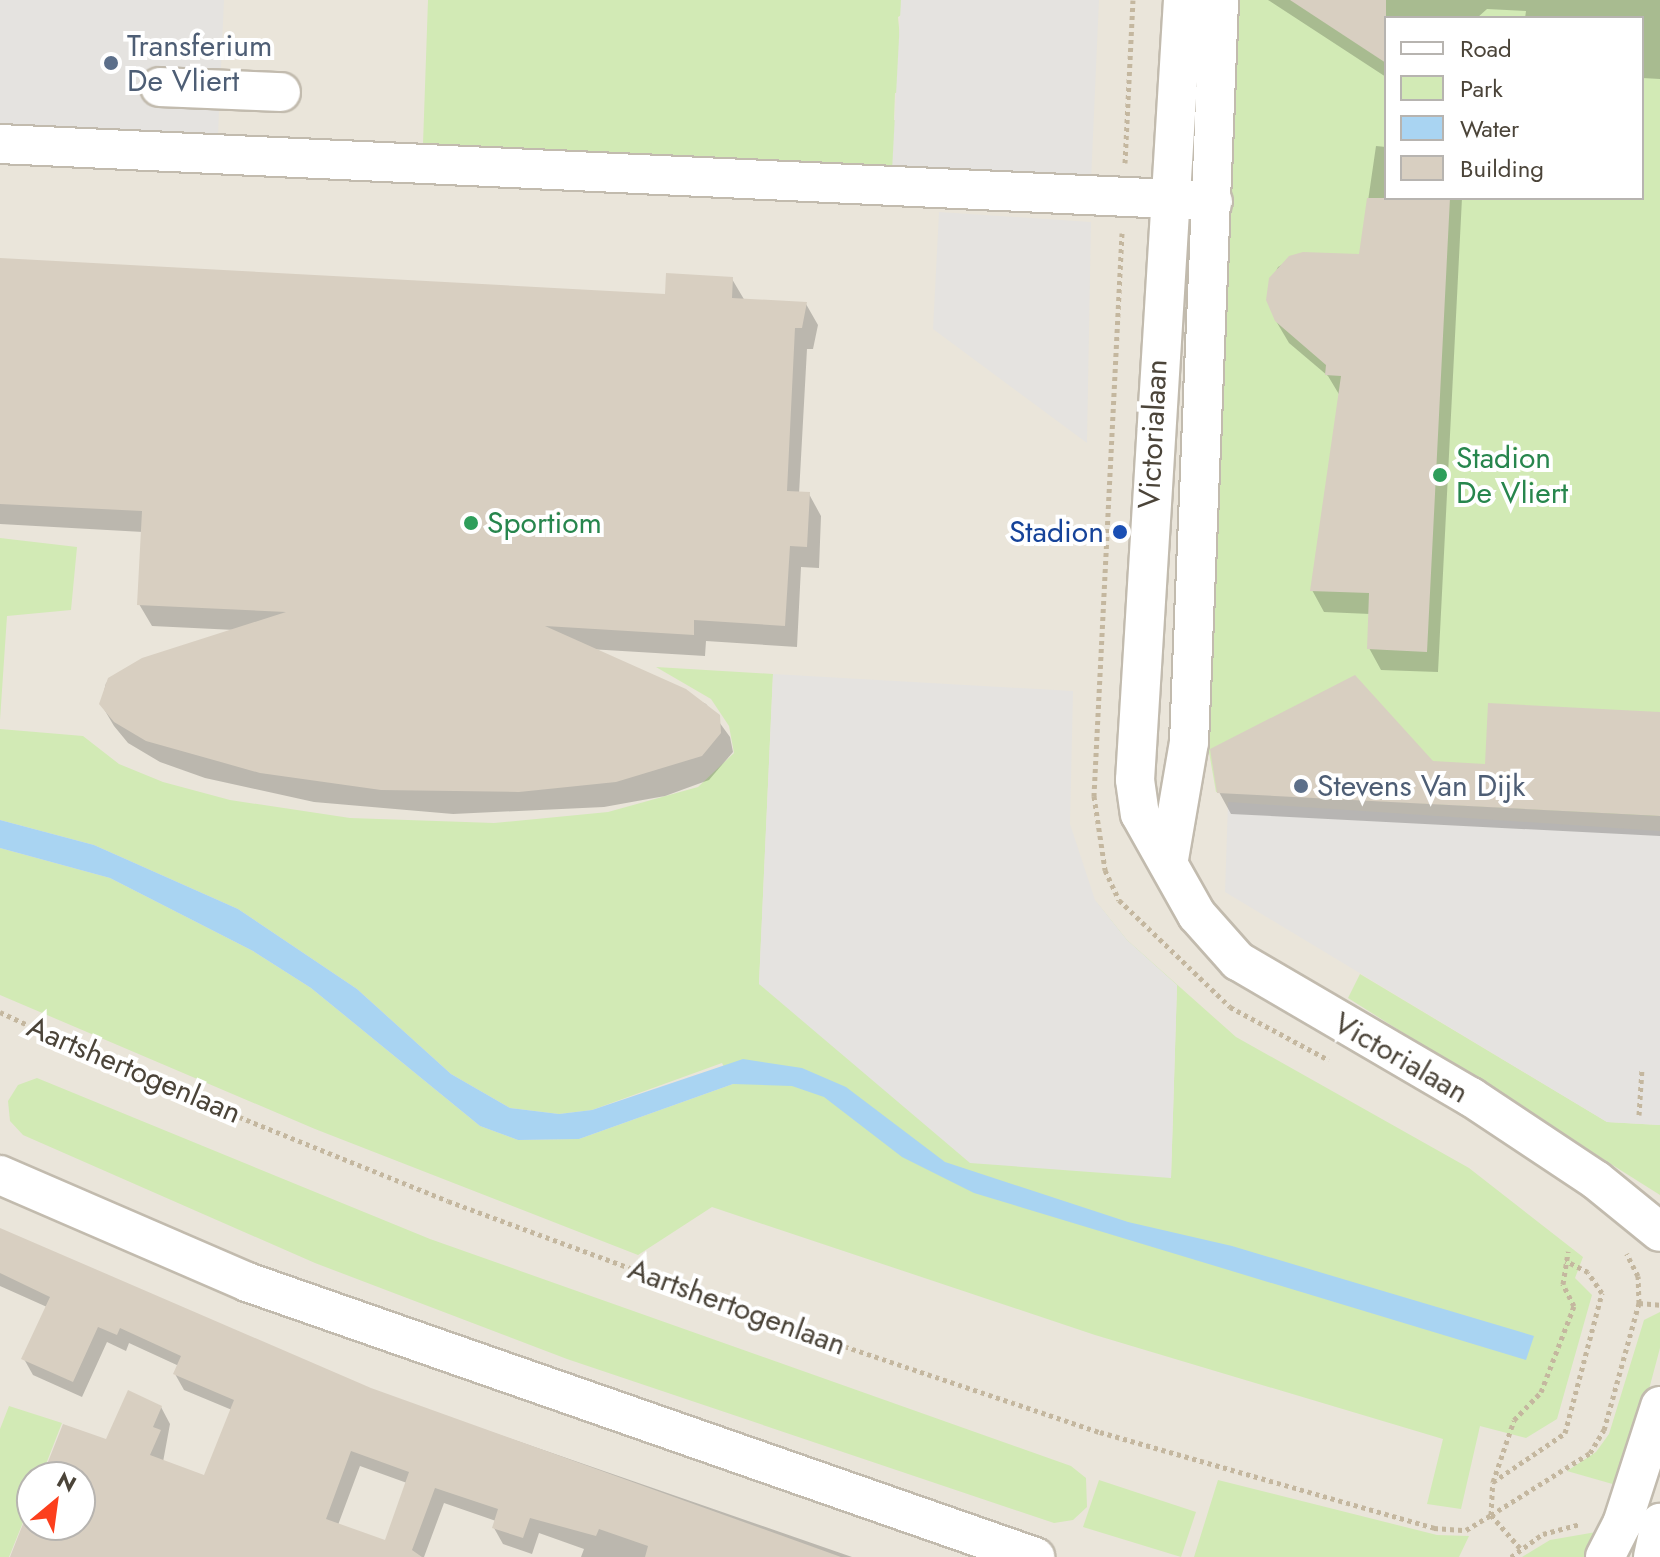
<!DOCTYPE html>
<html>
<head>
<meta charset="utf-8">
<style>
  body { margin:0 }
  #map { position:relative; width:1660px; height:1557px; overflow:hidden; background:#f6f3ec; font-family:Jost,sans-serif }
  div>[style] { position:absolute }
  .residential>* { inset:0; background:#eae5da }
  .green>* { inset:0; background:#d2eab5 }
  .parking>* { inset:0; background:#e5e3e0 }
  .water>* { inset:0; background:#a9d4f2 }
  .shadow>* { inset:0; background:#0003 }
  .building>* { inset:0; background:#d8cfc1 }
  .path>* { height:5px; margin-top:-2.5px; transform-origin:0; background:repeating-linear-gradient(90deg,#c4b79f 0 4px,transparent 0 8px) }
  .roads { filter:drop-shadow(2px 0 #c2bbae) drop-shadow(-2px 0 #c2bbae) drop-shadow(0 2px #c2bbae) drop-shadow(0 -2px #c2bbae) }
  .minor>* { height:38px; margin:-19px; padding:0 19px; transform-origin:19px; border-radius:19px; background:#fff }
  .dots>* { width:22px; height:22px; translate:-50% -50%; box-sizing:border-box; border:4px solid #fff; border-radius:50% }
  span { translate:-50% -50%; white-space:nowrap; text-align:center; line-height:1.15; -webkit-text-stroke:8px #fff; paint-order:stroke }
  .service-label { font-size:30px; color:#4e5e75 }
  .left { translate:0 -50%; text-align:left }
  .street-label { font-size:30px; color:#4b4439 }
  .leisure-label { font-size:30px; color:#27864d }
  .transit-label { font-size:30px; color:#164399 }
  .right { translate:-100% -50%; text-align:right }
  .legend { position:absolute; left:1384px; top:16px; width:260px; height:184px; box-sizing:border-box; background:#fff; border:2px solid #b7b4b0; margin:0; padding:10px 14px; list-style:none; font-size:24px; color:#4b4439 }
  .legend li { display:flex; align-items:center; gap:16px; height:40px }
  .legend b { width:40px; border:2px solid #b7b4b0 }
  .north { position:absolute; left:16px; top:1461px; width:80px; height:80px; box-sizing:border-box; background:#fff; border:2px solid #b7b4b0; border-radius:50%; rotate:29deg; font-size:22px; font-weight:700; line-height:32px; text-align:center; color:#4b4439 }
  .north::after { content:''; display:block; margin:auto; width:28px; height:36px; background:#fc3f1d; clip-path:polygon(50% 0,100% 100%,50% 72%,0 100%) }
</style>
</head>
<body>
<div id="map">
  <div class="residential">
    <i style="clip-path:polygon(evenodd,0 0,1660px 0,1660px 1557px,0 1557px,0 0,1386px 18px,1642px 18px,1642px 198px,1386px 198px,1386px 18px,0 0,32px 1477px,80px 1477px,80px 1525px,32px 1525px,32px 1477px)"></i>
  </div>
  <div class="green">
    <i style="clip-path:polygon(428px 0,925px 0,898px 17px,905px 92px,895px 93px,894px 120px,902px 121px,895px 169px,423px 144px)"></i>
    <i style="clip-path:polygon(evenodd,1238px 0,1660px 0,1660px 816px,1216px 792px,1209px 752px,1238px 0,1386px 18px,1642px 18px,1642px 198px,1386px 198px,1386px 18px)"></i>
    <i style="clip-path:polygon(0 538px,77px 547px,71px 610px,7px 616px,0 720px)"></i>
    <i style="clip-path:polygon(656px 667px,773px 674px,759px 984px,1171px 1178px,1177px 985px,1162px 986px,1095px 900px,1127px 940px,1236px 1037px,1469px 1168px,1583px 1257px,1575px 1278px,1592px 1295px,1557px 1419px,1526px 1438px,1480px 1426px,1461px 1509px,1427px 1504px,1443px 1439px,1095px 1335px,712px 1207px,638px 1255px,315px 1129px,0 995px,0 848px,110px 878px,253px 951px,311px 988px,480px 1126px,518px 1140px,579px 1139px,733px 1084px,722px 1063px,592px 1110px,559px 1114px,510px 1108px,451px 1074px,357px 989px,238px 909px,94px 845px,0 820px,0 729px,83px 736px,119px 764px,163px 782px,230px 800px,350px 818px,494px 823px,608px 812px,698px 787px,734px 753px,729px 726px,711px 699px)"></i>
    <i style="clip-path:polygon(1360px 974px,1607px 1122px,1660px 1125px,1660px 1195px,1348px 998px)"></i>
    <i style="clip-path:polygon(37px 1078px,430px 1239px,1071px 1466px,1086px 1478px,1087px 1507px,1073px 1520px,1054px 1523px,567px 1359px,315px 1263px,23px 1135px,10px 1121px,8px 1101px,18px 1085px)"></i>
    <i style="clip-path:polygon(1660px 1312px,1660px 1348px,1623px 1487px,1567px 1471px,1596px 1452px,1609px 1434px,1644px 1320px)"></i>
    <i style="clip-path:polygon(9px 1406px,62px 1423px,41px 1477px,32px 1477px,32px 1500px,9px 1557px,0 1557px,0 1429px)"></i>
    <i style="clip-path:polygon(1099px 1480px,1196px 1512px,1181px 1557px,1083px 1527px)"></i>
    <i style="clip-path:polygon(1218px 1480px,1437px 1535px,1469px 1536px,1459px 1557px,1194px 1557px)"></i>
    <i style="clip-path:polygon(1602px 1531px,1585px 1557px,1522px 1557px,1550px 1540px)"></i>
  </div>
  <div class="parking">
    <i style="clip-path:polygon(0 0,224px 0,218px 135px,0 126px)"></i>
    <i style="clip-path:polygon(901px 0,1099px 0,1091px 181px,892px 171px)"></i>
    <i style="clip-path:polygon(939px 212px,1091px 222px,1087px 443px,933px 329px)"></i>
    <i style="clip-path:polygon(773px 674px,1073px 691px,1070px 824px,1095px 900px,1127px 940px,1177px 985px,1171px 1178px,970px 1163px,759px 984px)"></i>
    <i style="clip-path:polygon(1228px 802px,1660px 831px,1660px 1125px,1607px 1122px,1225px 892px)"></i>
  </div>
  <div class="water">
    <i style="clip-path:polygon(0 820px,94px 845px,238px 909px,357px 989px,451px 1074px,510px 1108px,559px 1114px,592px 1110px,743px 1059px,802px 1068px,846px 1087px,945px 1162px,1128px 1222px,1232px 1246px,1534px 1336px,1526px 1360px,974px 1193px,902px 1157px,824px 1097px,792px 1086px,733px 1084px,579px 1139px,518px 1140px,480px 1126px,311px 988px,253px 951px,110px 878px,0 848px)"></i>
  </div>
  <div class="shadow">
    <i style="clip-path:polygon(1268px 0,1660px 0,1660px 79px,1642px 78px,1642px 18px,1525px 18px,1526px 11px,1487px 9px,1477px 18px,1386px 18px,1386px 77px)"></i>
    <i style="clip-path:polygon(1376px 146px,1386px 147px,1386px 198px,1462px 198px,1438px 672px,1381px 670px,1369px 648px,1370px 614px,1324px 612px,1312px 590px,1340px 396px,1328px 376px,1289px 343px,1276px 321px,1269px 286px,1278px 267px,1297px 256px,1360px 256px)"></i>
    <i style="clip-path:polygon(0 260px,667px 297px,732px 279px,745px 301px,806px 304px,818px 325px,813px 349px,807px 349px,799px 494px,809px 494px,821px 516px,819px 568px,801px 567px,797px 647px,706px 641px,705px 656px,589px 649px,706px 704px,730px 737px,733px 752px,709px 780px,665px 796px,604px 807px,453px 814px,314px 802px,205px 778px,160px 762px,128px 743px,114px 726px,101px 704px,106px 683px,143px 660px,235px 630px,152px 626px,139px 604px,143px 532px,0 524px)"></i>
    <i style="clip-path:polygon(1660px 714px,1660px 836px,1231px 814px,1219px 792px,1432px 763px,1487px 766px)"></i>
    <i style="clip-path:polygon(evenodd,0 1230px,370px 1390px,852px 1557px,581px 1557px,584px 1549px,539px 1533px,532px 1554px,503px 1544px,494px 1528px,496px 1521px,444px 1503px,424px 1557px,12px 1557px,32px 1507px,32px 1525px,80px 1525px,80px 1477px,44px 1477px,161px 1407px,170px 1424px,163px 1462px,205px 1477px,232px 1410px,184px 1390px,175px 1374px,179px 1366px,129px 1343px,126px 1351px,107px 1342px,82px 1397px,33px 1375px,24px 1359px,47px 1307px,0 1286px,0 1230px,360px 1466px,407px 1483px,386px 1543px,338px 1525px,360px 1466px)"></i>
  </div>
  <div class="building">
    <i style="clip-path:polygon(1290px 0,1386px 0,1386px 63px)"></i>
    <i style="clip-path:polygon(1367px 198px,1450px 198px,1427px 652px,1367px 649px,1369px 593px,1310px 591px,1341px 376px,1325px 375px,1326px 365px,1275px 321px,1266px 300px,1269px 278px,1289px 256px,1303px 252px,1359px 254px)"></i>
    <i style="clip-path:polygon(0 258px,665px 294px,666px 273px,733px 277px,732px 298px,807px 302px,802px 328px,795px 328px,787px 491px,810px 492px,807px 547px,790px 546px,785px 626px,694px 620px,694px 635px,545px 626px,686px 689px,720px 715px,721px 733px,702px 756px,616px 782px,519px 792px,381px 790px,260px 773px,146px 741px,114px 722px,99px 704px,108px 678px,142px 658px,286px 612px,137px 605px,142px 511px,0 504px)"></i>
    <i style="clip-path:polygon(1355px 675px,1433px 761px,1485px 764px,1488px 703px,1660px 712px,1660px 816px,1217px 793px,1210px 749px)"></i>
    <i style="clip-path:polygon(evenodd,0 1228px,371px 1388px,841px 1557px,645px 1557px,648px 1546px,599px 1529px,596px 1536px,530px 1518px,523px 1538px,492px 1528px,498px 1509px,435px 1488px,412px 1550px,422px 1557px,10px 1557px,32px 1501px,32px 1525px,80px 1525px,80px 1477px,42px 1477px,63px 1424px,106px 1439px,128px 1390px,162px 1406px,153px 1427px,161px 1430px,150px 1455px,204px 1475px,234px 1400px,173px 1374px,181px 1356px,120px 1328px,117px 1335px,98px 1327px,73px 1382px,21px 1359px,50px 1297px,0 1273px,0 1228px,351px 1451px,409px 1472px,385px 1540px,326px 1519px,351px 1451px)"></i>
  </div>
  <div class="path">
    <i style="left:1125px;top:163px;width:163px;rotate:-87.2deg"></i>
    <i style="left:1122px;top:233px;width:564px;rotate:92.85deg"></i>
    <i style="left:1094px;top:796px;width:75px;rotate:81.5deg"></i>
    <i style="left:1105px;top:870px;width:33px;rotate:65deg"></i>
    <i style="left:1119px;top:900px;width:154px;rotate:43.9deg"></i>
    <i style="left:1230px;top:1007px;width:112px;rotate:28.2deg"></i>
    <i style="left:0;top:1012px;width:149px;rotate:25deg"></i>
    <i style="left:135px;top:1075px;width:337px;rotate:21.9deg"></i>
    <i style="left:448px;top:1201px;width:390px;rotate:20.2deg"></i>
    <i style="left:814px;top:1336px;width:302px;rotate:18.6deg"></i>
    <i style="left:1100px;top:1432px;width:348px;rotate:16deg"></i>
    <i style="left:1434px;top:1528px;width:32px;rotate:4deg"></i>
    <i style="left:1466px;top:1530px;width:29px;rotate:-31deg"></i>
    <i style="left:1491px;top:1515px;width:33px;rotate:-87deg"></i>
    <i style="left:1493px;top:1482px;width:65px;rotate:-71.3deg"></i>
    <i style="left:1514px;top:1420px;width:39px;rotate:-46deg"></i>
    <i style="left:1541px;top:1392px;width:92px;rotate:-69deg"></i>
    <i style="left:1574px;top:1306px;width:25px;rotate:-117deg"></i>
    <i style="left:1563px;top:1284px;width:33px;rotate:-81deg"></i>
    <i style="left:1639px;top:1115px;width:47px;rotate:-86.3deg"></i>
    <i style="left:1639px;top:1303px;width:21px;rotate:5deg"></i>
    <i style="left:1493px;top:1482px;width:87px;rotate:-34.2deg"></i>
    <i style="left:1565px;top:1433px;width:145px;rotate:-75.2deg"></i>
    <i style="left:1602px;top:1293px;width:25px;rotate:-124deg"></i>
    <i style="left:1588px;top:1272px;width:25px;rotate:-153deg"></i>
    <i style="left:1520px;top:1548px;width:44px;rotate:-131.3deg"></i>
    <i style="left:1491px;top:1515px;width:117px;rotate:-32.1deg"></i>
    <i style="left:1590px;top:1453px;width:27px;rotate:-59deg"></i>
    <i style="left:1604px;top:1430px;width:132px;rotate:-74.6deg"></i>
    <i style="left:1639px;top:1303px;width:27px;rotate:-92deg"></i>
    <i style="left:1638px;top:1276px;width:25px;rotate:-117deg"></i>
    <i style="left:1511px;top:1557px;width:39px;rotate:-36deg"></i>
    <i style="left:1543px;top:1534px;width:39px;rotate:-15deg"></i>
  </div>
  <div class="roads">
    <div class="minor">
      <i style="left:1183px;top:0;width:781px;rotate:93.52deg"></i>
      <i style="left:1135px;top:780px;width:34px;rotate:82deg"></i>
      <i style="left:1140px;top:814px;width:116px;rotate:60.6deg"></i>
      <i style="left:1197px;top:915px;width:62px;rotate:48.3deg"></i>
      <i style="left:1238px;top:961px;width:270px;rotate:30.3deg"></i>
      <i style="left:1471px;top:1097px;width:150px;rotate:33.6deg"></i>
      <i style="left:1596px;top:1180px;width:82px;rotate:39.1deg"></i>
      <i style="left:160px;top:87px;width:121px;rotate:2.4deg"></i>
      <i style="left:0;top:144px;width:1214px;rotate:2.69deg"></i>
      <i style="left:1169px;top:859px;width:119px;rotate:-80.3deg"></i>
      <i style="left:1189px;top:742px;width:743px;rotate:-87.68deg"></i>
      <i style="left:0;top:1175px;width:269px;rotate:23.4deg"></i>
      <i style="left:247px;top:1282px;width:835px;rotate:19.24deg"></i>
      <i style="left:1605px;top:1557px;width:37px;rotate:-63deg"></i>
      <i style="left:1622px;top:1524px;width:124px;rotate:-72.1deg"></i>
      <i style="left:1653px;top:1557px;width:35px;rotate:-78deg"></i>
    </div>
  </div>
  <div class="dots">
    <i style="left:111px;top:63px;background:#5c6f8a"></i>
    <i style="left:1440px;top:475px;background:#2e9e5b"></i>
    <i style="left:471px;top:523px;background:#2e9e5b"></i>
    <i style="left:1120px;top:532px;background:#1a4fb4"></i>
    <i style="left:1301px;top:786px;background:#5c6f8a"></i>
  </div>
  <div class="service-label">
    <span class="left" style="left:127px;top:63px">Transferium<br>De Vliert</span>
    <span class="left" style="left:1317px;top:786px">Stevens Van Dijk</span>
  </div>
  <div class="street-label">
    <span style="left:1153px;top:434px;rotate:-87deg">Victorialaan</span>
    <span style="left:1401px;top:1058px;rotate:30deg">Victorialaan</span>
    <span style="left:134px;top:1070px;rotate:23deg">Aartshertogenlaan</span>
    <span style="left:737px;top:1307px;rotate:20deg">Aartshertogenlaan</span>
  </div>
  <div class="leisure-label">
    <span class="left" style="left:1456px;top:475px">Stadion<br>De Vliert</span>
    <span class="left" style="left:487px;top:523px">Sportiom</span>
  </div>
  <div class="transit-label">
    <span class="right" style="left:1104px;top:532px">Stadion</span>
  </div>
  <ul class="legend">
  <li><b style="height:10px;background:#fff"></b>Road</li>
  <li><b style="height:22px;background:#d2eab5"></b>Park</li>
  <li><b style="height:22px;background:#a9d4f2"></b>Water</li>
  <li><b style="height:22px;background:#d8cfc1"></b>Building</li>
  </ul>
  <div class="north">N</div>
</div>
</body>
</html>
